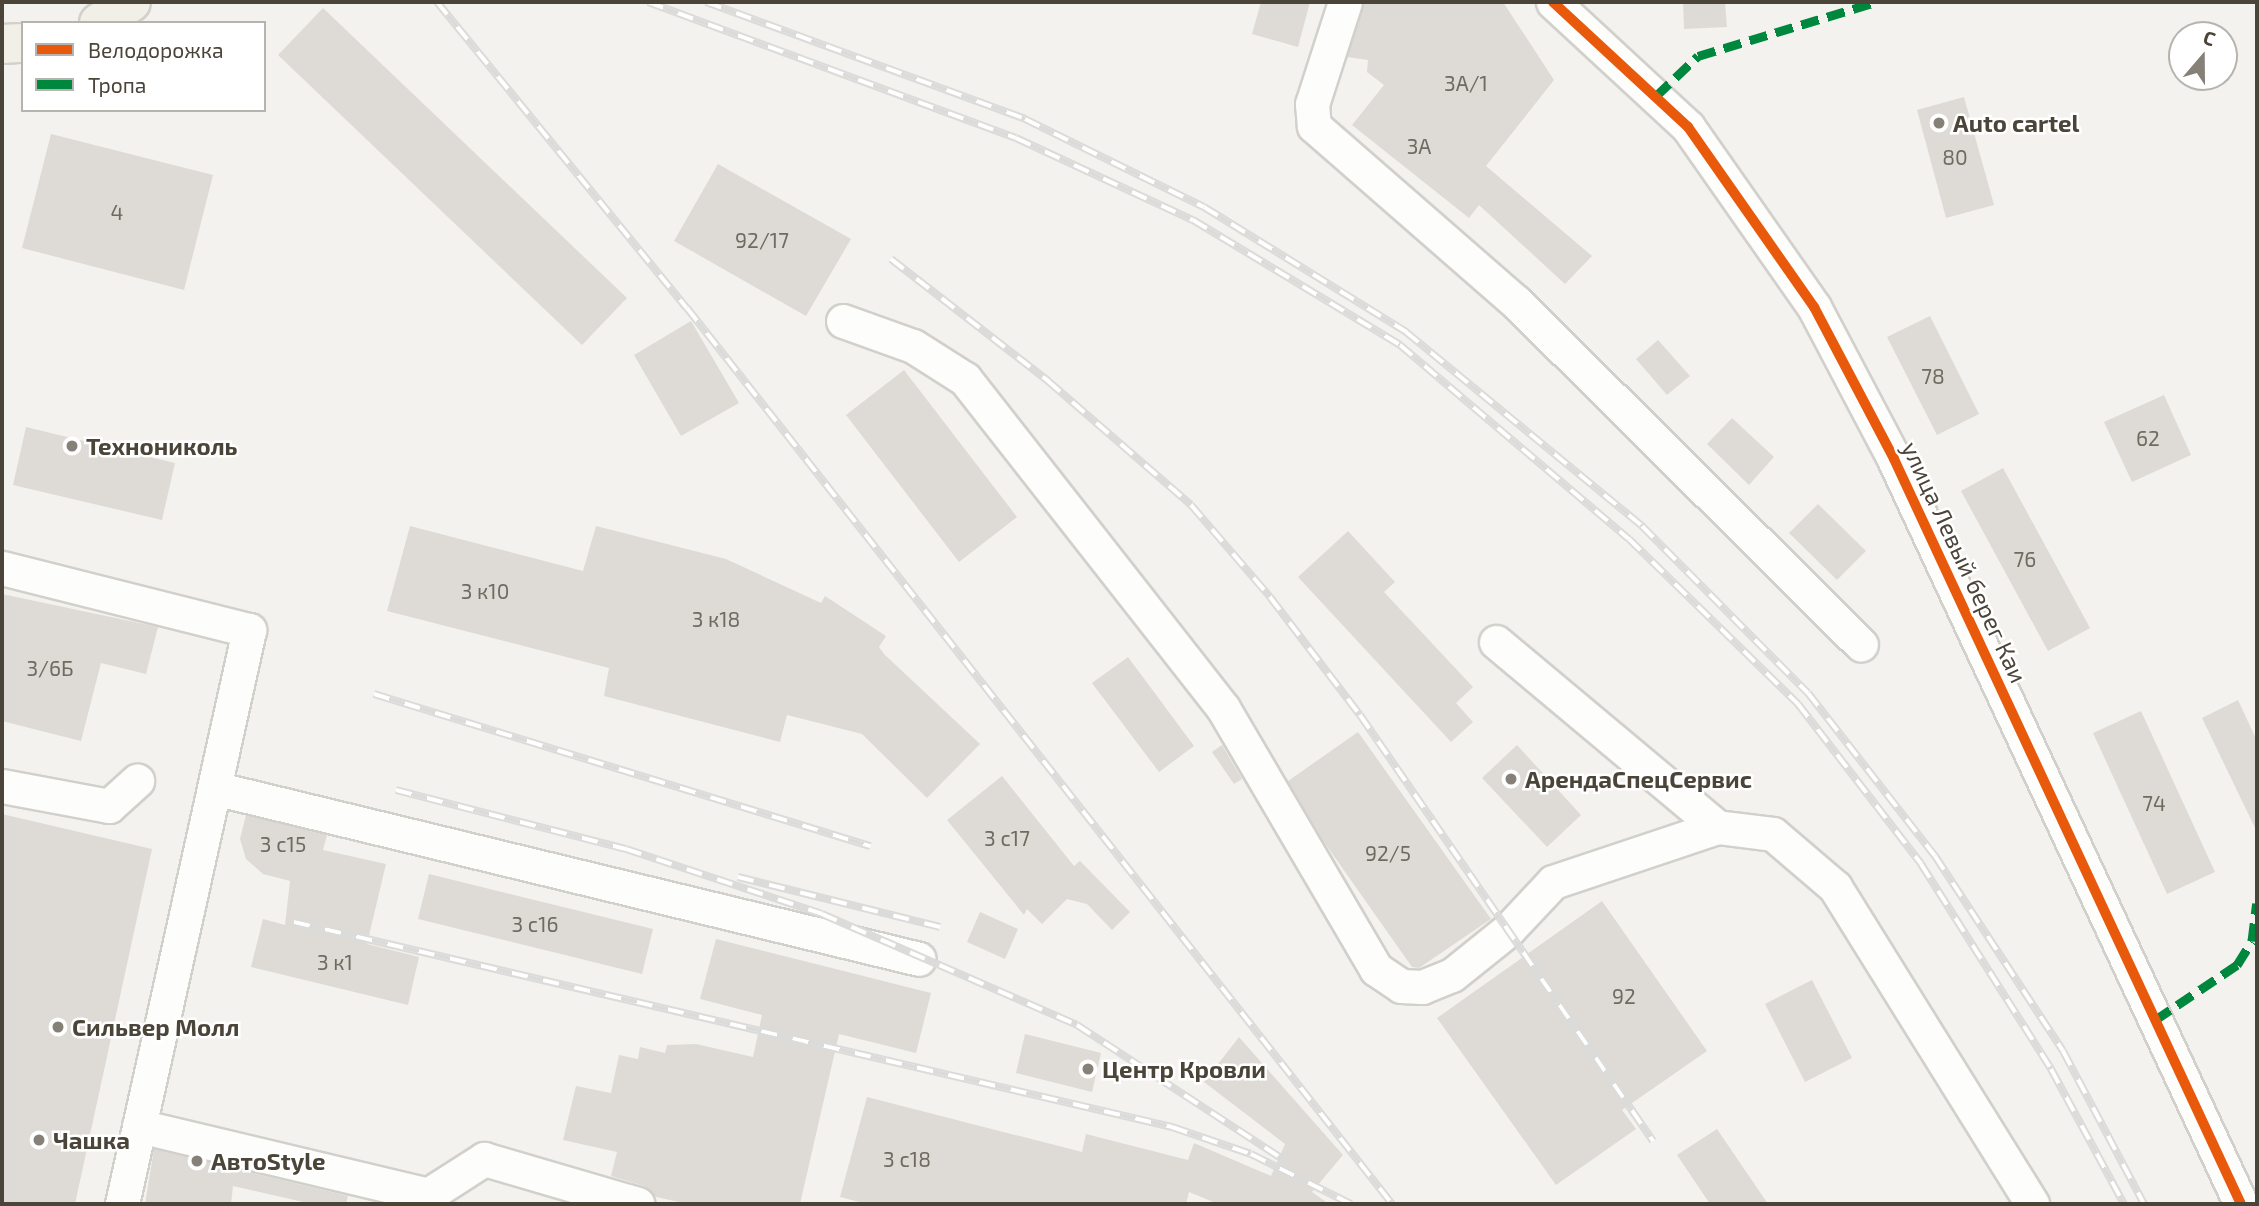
<!DOCTYPE html>
<html>
<head>
<meta charset="utf-8">
<style>
  body { margin:0 }
  #map { position:relative; width:2259px; height:1206px; overflow:hidden; background:#f4f2ee; font-family:"Exo 2",sans-serif }
  div>[style] { position:absolute }
  .building>* { inset:0; background:#dedbd6 }
  .roads { filter:drop-shadow(2px 0 #d2d0cb) drop-shadow(-2px 0 #d2d0cb) drop-shadow(0 2px #d2d0cb) drop-shadow(0 -2px #d2d0cb) }
  .minor>* { height:33px; margin:-16.5px; padding:0 16.5px; transform-origin:16.5px; border-radius:16.5px; background:#fdfdfc }
  .major>* { height:38px; margin:-19px; padding:0 19px; transform-origin:19px; border-radius:19px; background:#f2efe6 }
  .rail>* { height:8px; margin-top:-4px; transform-origin:0; background:repeating-linear-gradient(90deg,#fff 0 16px,#dbdbda 0 32px); box-sizing:border-box; border-block:2px solid #dbdbda }
  .quiet>* { height:9px; margin-top:-4.5px; transform-origin:0; background:repeating-linear-gradient(90deg,#00873e 0 18px,transparent 0 27px) }
  .cycleway>* { height:10px; margin:-5px; padding:0 5px; transform-origin:5px; border-radius:5px; background:#e8590c }
  .dots>* { width:19px; height:19px; translate:-50% -50%; box-sizing:border-box; border:4px solid #fff; border-radius:50% }
  span { translate:-50% -50%; white-space:nowrap; text-align:center; line-height:1.15; -webkit-text-stroke:5px #fff; paint-order:stroke }
  .number-label { font-size:21px; color:#706a61 }
  .number-label span { -webkit-text-stroke-width:0 }
  .poi-label { font-size:24px; color:#4b4439; font-weight:700 }
  .left { translate:0 -50%; text-align:left }
  .street-label { font-size:24px; color:#4b4439 }
  .frame { position:absolute; inset:0; border:4px solid #4b4439; pointer-events:none }
  .legend { position:absolute; left:21px; top:21px; width:245px; height:91px; box-sizing:border-box; background:#fff; border:2px solid #b7b4b0; margin:0; padding:9px 12px; list-style:none; font-size:21px; color:#4b4439 }
  .legend li { display:flex; align-items:center; gap:14px; height:35px }
  .legend b { width:35px; border:2px solid #b7b4b0 }
  .north { position:absolute; left:2168px; top:21px; width:70px; height:70px; box-sizing:border-box; background:#fff; border:2px solid #b7b4b0; border-radius:50%; rotate:20deg; font-size:19px; font-weight:700; line-height:28px; text-align:center; color:#4b4439 }
  .north::after { content:''; display:block; margin:auto; width:24px; height:32px; background:#868178; clip-path:polygon(50% 0,100% 100%,50% 72%,0 100%) }
</style>
</head>
<body>
<div id="map">
  <div class="building">
    <i style="clip-path:polygon(1261px 2px,1310px 2px,1298px 47px,1252px 34px)"></i>
    <i style="clip-path:polygon(1364px 2px,1503px 2px,1554px 80px,1486px 166px,1592px 256px,1565px 284px,1479px 205px,1469px 218px,1352px 125px,1384px 85px,1367px 72px,1368px 60px,1347px 57px)"></i>
    <i style="clip-path:polygon(1683px 2px,1725px 2px,1727px 27px,1684px 29px)"></i>
    <i style="clip-path:polygon(323px 8px,627px 298px,582px 345px,278px 55px)"></i>
    <i style="clip-path:polygon(1964px 97px,1994px 205px,1946px 218px,1917px 110px)"></i>
    <i style="clip-path:polygon(51px 134px,213px 175px,184px 290px,22px 248px)"></i>
    <i style="clip-path:polygon(718px 164px,851px 239px,806px 316px,674px 241px)"></i>
    <i style="clip-path:polygon(1930px 316px,1979px 414px,1937px 435px,1887px 337px)"></i>
    <i style="clip-path:polygon(691px 321px,739px 403px,681px 436px,634px 355px)"></i>
    <i style="clip-path:polygon(1658px 340px,1690px 376px,1667px 395px,1636px 359px)"></i>
    <i style="clip-path:polygon(904px 370px,1017px 517px,959px 562px,846px 415px)"></i>
    <i style="clip-path:polygon(2164px 395px,2191px 455px,2132px 482px,2104px 422px)"></i>
    <i style="clip-path:polygon(1732px 418px,1774px 457px,1749px 485px,1707px 444px)"></i>
    <i style="clip-path:polygon(26px 427px,175px 463px,162px 520px,13px 485px)"></i>
    <i style="clip-path:polygon(2003px 468px,2090px 628px,2048px 651px,1961px 491px)"></i>
    <i style="clip-path:polygon(1818px 504px,1866px 551px,1837px 580px,1789px 533px)"></i>
    <i style="clip-path:polygon(410px 526px,583px 571px,596px 526px,726px 559px,821px 603px,825px 596px,886px 636px,879px 647px,884px 654px,980px 744px,927px 798px,862px 734px,787px 715px,780px 742px,604px 696px,609px 668px,387px 611px)"></i>
    <i style="clip-path:polygon(1348px 531px,1395px 582px,1384px 592px,1473px 687px,1456px 703px,1473px 722px,1451px 742px,1298px 577px)"></i>
    <i style="clip-path:polygon(2px 594px,158px 627px,146px 674px,101px 663px,81px 741px,2px 721px)"></i>
    <i style="clip-path:polygon(1128px 657px,1194px 746px,1159px 772px,1092px 683px)"></i>
    <i style="clip-path:polygon(2238px 700px,2257px 741px,2257px 832px,2202px 718px)"></i>
    <i style="clip-path:polygon(2141px 711px,2215px 872px,2167px 894px,2093px 733px)"></i>
    <i style="clip-path:polygon(1358px 732px,1491px 919px,1419px 968px,1412px 967px,1324px 842px,1288px 781px)"></i>
    <i style="clip-path:polygon(1222px 745px,1242px 779px,1234px 784px,1212px 752px)"></i>
    <i style="clip-path:polygon(1517px 745px,1581px 815px,1547px 847px,1482px 778px)"></i>
    <i style="clip-path:polygon(1002px 776px,1074px 866px,1080px 861px,1130px 912px,1112px 930px,1087px 904px,1067px 899px,1042px 924px,1027px 909px,1024px 915px,947px 820px)"></i>
    <i style="clip-path:polygon(2px 814px,152px 849px,75px 1204px,2px 1204px)"></i>
    <i style="clip-path:polygon(246px 815px,327px 835px,323px 850px,386px 864px,367px 944px,419px 957px,408px 1005px,251px 967px,263px 919px,285px 925px,290px 881px,263px 874px,246px 859px,240px 839px)"></i>
    <i style="clip-path:polygon(429px 874px,653px 929px,642px 974px,418px 919px)"></i>
    <i style="clip-path:polygon(1602px 901px,1707px 1051px,1622px 1110px,1636px 1129px,1556px 1185px,1437px 1018px)"></i>
    <i style="clip-path:polygon(980px 912px,1018px 929px,1005px 959px,967px 942px)"></i>
    <i style="clip-path:polygon(716px 939px,931px 993px,916px 1053px,839px 1034px,800px 1204px,688px 1204px,656px 1197px,644px 1186px,611px 1176px,617px 1152px,563px 1140px,576px 1086px,611px 1093px,619px 1055px,638px 1059px,640px 1047px,665px 1053px,667px 1045px,696px 1044px,753px 1057px,762px 1015px,700px 999px)"></i>
    <i style="clip-path:polygon(1812px 980px,1852px 1058px,1805px 1082px,1765px 1004px)"></i>
    <i style="clip-path:polygon(1025px 1034px,1101px 1053px,1092px 1092px,1016px 1073px)"></i>
    <i style="clip-path:polygon(1239px 1037px,1343px 1155px,1312px 1192px,1329px 1204px,1218px 1204px,1189px 1192px,1186px 1204px,867px 1204px,840px 1197px,867px 1097px,1082px 1152px,1086px 1134px,1188px 1160px,1194px 1143px,1271px 1176px,1285px 1144px,1204px 1082px)"></i>
    <i style="clip-path:polygon(1717px 1129px,1768px 1204px,1710px 1204px,1677px 1155px)"></i>
    <i style="clip-path:polygon(154px 1149px,348px 1196px,346px 1204px,312px 1204px,233px 1186px,231px 1204px,145px 1204px)"></i>
  </div>
  <div class="roads">
    <div class="minor">
      <i style="left:1345px;top:2px;width:107px;rotate:107.9deg"></i>
      <i style="left:1312px;top:104px;width:22px;rotate:85deg"></i>
      <i style="left:1314px;top:126px;width:268px;rotate:41.1deg"></i>
      <i style="left:1516px;top:302px;width:486px;rotate:44.8deg"></i>
      <i style="left:1553px;top:2px;width:184px;rotate:42.8deg"></i>
      <i style="left:1688px;top:127px;width:220px;rotate:55deg"></i>
      <i style="left:1814px;top:307px;width:172px;rotate:62.2deg"></i>
      <i style="left:1894px;top:459px;width:822px;rotate:65.03deg"></i>
      <i style="left:843px;top:321px;width:74px;rotate:19.7deg"></i>
      <i style="left:913px;top:346px;width:62px;rotate:32.4deg"></i>
      <i style="left:965px;top:379px;width:418px;rotate:51.9deg"></i>
      <i style="left:1223px;top:708px;width:303px;rotate:59.6deg"></i>
      <i style="left:1376px;top:969px;width:30px;rotate:34deg"></i>
      <i style="left:1401px;top:986px;width:21px;rotate:3deg"></i>
      <i style="left:1422px;top:987px;width:32px;rotate:-22deg"></i>
      <i style="left:1452px;top:975px;width:72px;rotate:-38.8deg"></i>
      <i style="left:1508px;top:930px;width:66px;rotate:-46.8deg"></i>
      <i style="left:1553px;top:882px;width:173px;rotate:-18.5deg"></i>
      <i style="left:1717px;top:827px;width:56px;rotate:7.1deg"></i>
      <i style="left:1773px;top:834px;width:82px;rotate:40.5deg"></i>
      <i style="left:1835px;top:887px;width:373px;rotate:58.1deg"></i>
      <i style="left:2px;top:568px;width:255px;rotate:14.1deg"></i>
      <i style="left:249px;top:630px;width:588px;rotate:102.48deg"></i>
      <i style="left:1496px;top:642px;width:288px;rotate:39.9deg"></i>
      <i style="left:2px;top:786px;width:109px;rotate:10.6deg"></i>
      <i style="left:109px;top:806px;width:38px;rotate:-42deg"></i>
      <i style="left:214px;top:788px;width:725px;rotate:13.63deg"></i>
      <i style="left:139px;top:1126px;width:297px;rotate:13.4deg"></i>
      <i style="left:428px;top:1195px;width:67px;rotate:-32.7deg"></i>
      <i style="left:484px;top:1159px;width:160px;rotate:16.3deg"></i>
    </div>
    <div class="major">
      <i style="left:99px;top:23px;width:38px;rotate:-33deg"></i>
      <i style="left:2px;top:44px;width:21px;rotate:-3deg"></i>
    </div>
  </div>
  <div class="rail">
    <i style="left:437px;top:2px;width:395px;rotate:50.8deg"></i>
    <i style="left:687px;top:308px;width:1140px;rotate:51.8deg"></i>
    <i style="left:648px;top:2px;width:392px;rotate:20.3deg"></i>
    <i style="left:1016px;top:138px;width:195px;rotate:24.9deg"></i>
    <i style="left:1193px;top:220px;width:242px;rotate:31.1deg"></i>
    <i style="left:1400px;top:345px;width:300px;rotate:40.3deg"></i>
    <i style="left:1629px;top:539px;width:236px;rotate:44.3deg"></i>
    <i style="left:1798px;top:704px;width:202px;rotate:52.4deg"></i>
    <i style="left:1921px;top:864px;width:243px;rotate:57.6deg"></i>
    <i style="left:2051px;top:1069px;width:153px;rotate:61.6deg"></i>
    <i style="left:706px;top:2px;width:340px;rotate:20.1deg"></i>
    <i style="left:1025px;top:119px;width:199px;rotate:26.2deg"></i>
    <i style="left:1204px;top:207px;width:238px;rotate:31.7deg"></i>
    <i style="left:1406px;top:332px;width:306px;rotate:39.4deg"></i>
    <i style="left:1642px;top:526px;width:235px;rotate:45.2deg"></i>
    <i style="left:1808px;top:693px;width:207px;rotate:52.1deg"></i>
    <i style="left:1935px;top:856px;width:233px;rotate:56.7deg"></i>
    <i style="left:2063px;top:1051px;width:173px;rotate:62.1deg"></i>
    <i style="left:891px;top:259px;width:199px;rotate:37.8deg"></i>
    <i style="left:1048px;top:381px;width:189px;rotate:40.9deg"></i>
    <i style="left:1191px;top:505px;width:121px;rotate:49.3deg"></i>
    <i style="left:1270px;top:597px;width:148px;rotate:52.7deg"></i>
    <i style="left:1360px;top:715px;width:517px;rotate:55.48deg"></i>
    <i style="left:374px;top:694px;width:519px;rotate:17.04deg"></i>
    <i style="left:396px;top:790px;width:237px;rotate:14.4deg"></i>
    <i style="left:626px;top:849px;width:206px;rotate:18.3deg"></i>
    <i style="left:822px;top:914px;width:278px;rotate:23.5deg"></i>
    <i style="left:1077px;top:1025px;width:251px;rotate:33.1deg"></i>
    <i style="left:738px;top:877px;width:208px;rotate:13.9deg"></i>
    <i style="left:294px;top:922px;width:902px;rotate:13.14deg"></i>
    <i style="left:1172px;top:1127px;width:83px;rotate:18.9deg"></i>
    <i style="left:1251px;top:1154px;width:112px;rotate:26.6deg"></i>
  </div>
  <div class="quiet">
    <i style="left:1656px;top:96px;width:58px;rotate:-43.6deg"></i>
    <i style="left:1698px;top:56px;width:186px;rotate:-16.9deg"></i>
    <i style="left:2155px;top:1020px;width:99px;rotate:-33.9deg"></i>
    <i style="left:2237px;top:965px;width:28px;rotate:-58deg"></i>
    <i style="left:2252px;top:941px;width:38px;rotate:-83deg"></i>
  </div>
  <div class="cycleway">
    <i style="left:1553px;top:2px;width:184px;rotate:42.8deg"></i>
    <i style="left:1688px;top:127px;width:220px;rotate:55deg"></i>
    <i style="left:1814px;top:307px;width:172px;rotate:62.2deg"></i>
    <i style="left:1894px;top:459px;width:822px;rotate:65.03deg"></i>
  </div>
  <div class="dots">
    <i style="left:1939px;top:123px;background:#868178"></i>
    <i style="left:72px;top:446px;background:#868178"></i>
    <i style="left:1511px;top:779px;background:#868178"></i>
    <i style="left:58px;top:1027px;background:#868178"></i>
    <i style="left:1088px;top:1069px;background:#868178"></i>
    <i style="left:39px;top:1140px;background:#868178"></i>
    <i style="left:197px;top:1161px;background:#868178"></i>
  </div>
  <div class="number-label">
    <span style="left:1466px;top:83px">3А/1</span>
    <span style="left:1419px;top:146px">3А</span>
    <span style="left:1955px;top:157px">80</span>
    <span style="left:117px;top:212px">4</span>
    <span style="left:762px;top:240px">92/17</span>
    <span style="left:1933px;top:376px">78</span>
    <span style="left:2148px;top:438px">62</span>
    <span style="left:2025px;top:559px">76</span>
    <span style="left:485px;top:591px">3 к10</span>
    <span style="left:716px;top:619px">3 к18</span>
    <span style="left:50px;top:668px">3/6Б</span>
    <span style="left:2154px;top:803px">74</span>
    <span style="left:1007px;top:838px">3 с17</span>
    <span style="left:283px;top:844px">3 с15</span>
    <span style="left:1388px;top:853px">92/5</span>
    <span style="left:535px;top:924px">3 с16</span>
    <span style="left:335px;top:962px">3 к1</span>
    <span style="left:1624px;top:996px">92</span>
    <span style="left:907px;top:1159px">3 с18</span>
  </div>
  <div class="poi-label">
    <span class="left" style="left:1953px;top:123px">Auto cartel</span>
    <span class="left" style="left:86px;top:446px">Технониколь</span>
    <span class="left" style="left:1525px;top:779px">АрендаСпецСервис</span>
    <span class="left" style="left:72px;top:1027px">Сильвер Молл</span>
    <span class="left" style="left:1102px;top:1069px">Центр Кровли</span>
    <span class="left" style="left:53px;top:1140px">Чашка</span>
    <span class="left" style="left:211px;top:1161px">АвтоStyle</span>
  </div>
  <div class="street-label">
    <span style="left:1965px;top:562px;rotate:65deg">улица Левый берег Каи</span>
  </div>
  <div class="frame"></div>
  <ul class="legend">
  <li><b style="height:9px;background:#e8590c"></b>Велодорожка</li>
  <li><b style="height:9px;background:#00873e"></b>Тропа</li>
  </ul>
  <div class="north">С</div>
</div>
</body>
</html>
